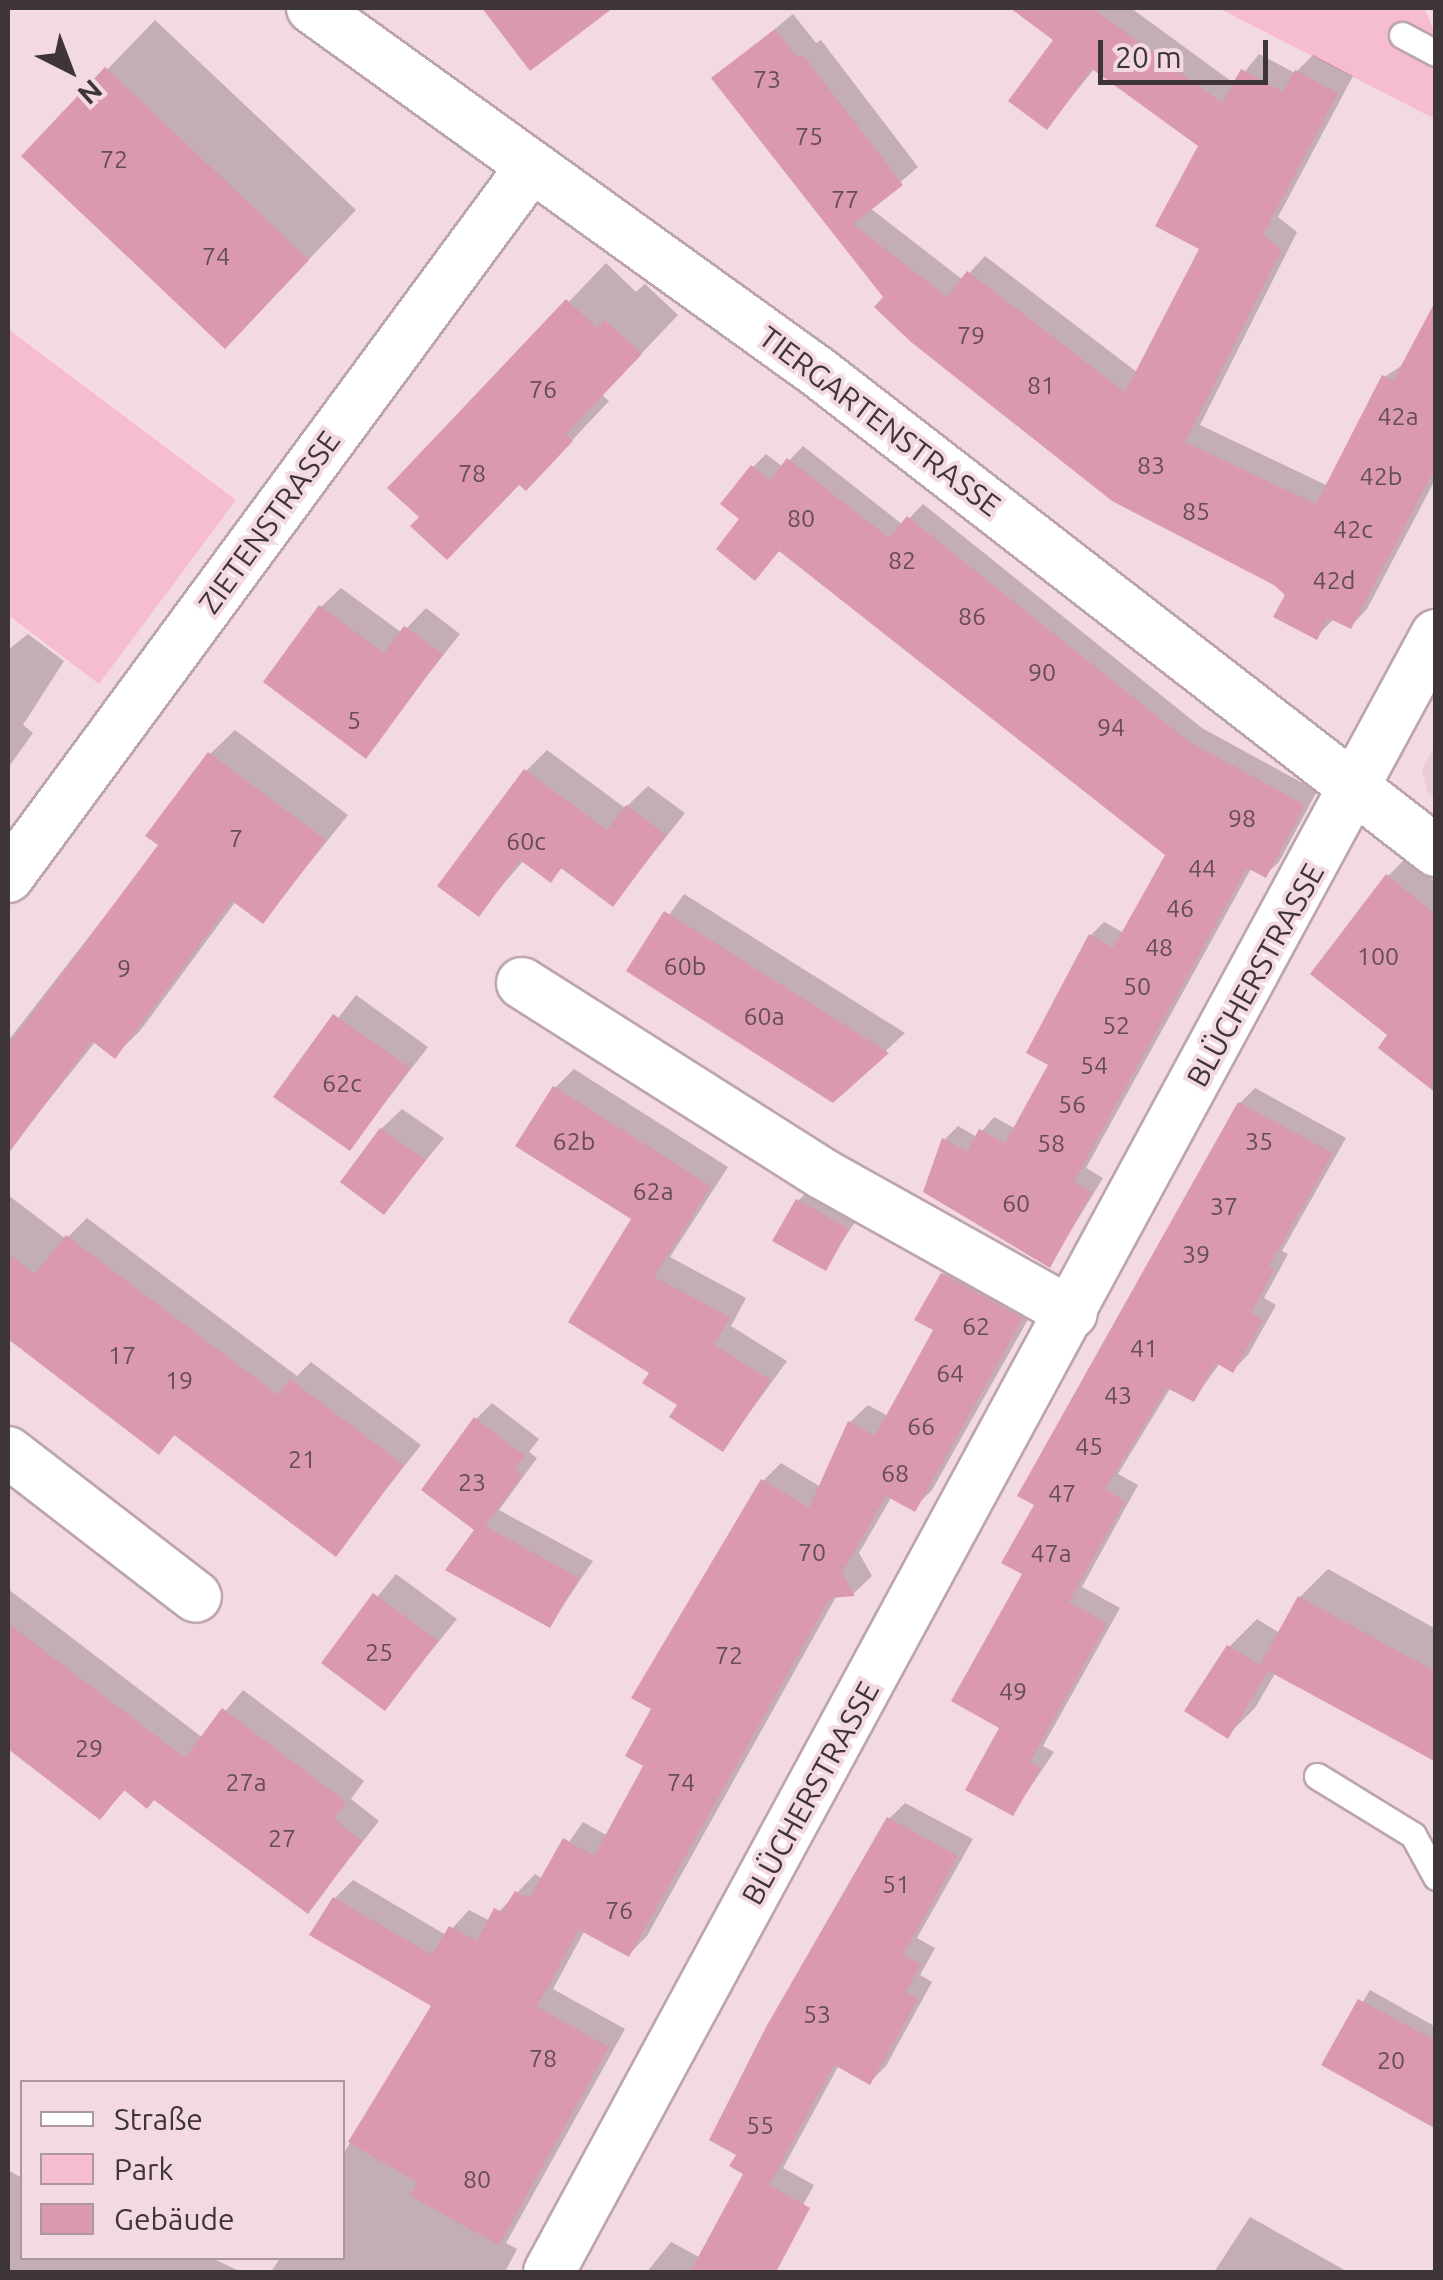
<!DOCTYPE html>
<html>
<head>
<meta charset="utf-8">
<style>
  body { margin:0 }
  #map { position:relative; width:1443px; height:2280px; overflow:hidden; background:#f3dae1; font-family:Ubuntu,sans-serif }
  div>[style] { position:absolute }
  .built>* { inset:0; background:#ebccd5 }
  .green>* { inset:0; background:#f5bdcd }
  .shadow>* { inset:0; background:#0003 }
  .building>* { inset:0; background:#db99ad }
  .roads { filter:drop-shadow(2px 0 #bca5ab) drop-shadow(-2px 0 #bca5ab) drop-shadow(0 2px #bca5ab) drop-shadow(0 -2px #bca5ab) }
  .service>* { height:25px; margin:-12.5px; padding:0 12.5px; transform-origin:12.5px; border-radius:12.5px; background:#fff }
  .minor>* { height:50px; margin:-25px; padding:0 25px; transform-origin:25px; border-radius:25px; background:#fff }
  span { translate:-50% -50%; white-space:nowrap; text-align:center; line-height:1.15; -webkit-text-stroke:8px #f3dae1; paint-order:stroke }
  .number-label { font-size:25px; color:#654e54 }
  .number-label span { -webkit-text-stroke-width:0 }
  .street-label { font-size:30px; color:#3e3537 }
  .frame { position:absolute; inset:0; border:10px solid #3e3537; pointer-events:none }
  .legend { position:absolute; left:20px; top:2080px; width:325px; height:180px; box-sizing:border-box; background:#f3dae1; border:2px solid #ab989d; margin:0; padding:12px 18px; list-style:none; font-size:30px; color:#3e3537 }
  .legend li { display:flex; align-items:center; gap:20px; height:50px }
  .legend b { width:50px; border:2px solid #ab989d }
  .north { position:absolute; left:20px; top:20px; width:100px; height:100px; -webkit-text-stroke:8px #f3dae1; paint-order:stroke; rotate:138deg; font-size:28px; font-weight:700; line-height:40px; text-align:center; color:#3e3537 }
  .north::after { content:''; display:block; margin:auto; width:35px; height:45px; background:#3e3537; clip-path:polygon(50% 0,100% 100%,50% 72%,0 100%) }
  .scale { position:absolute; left:1098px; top:40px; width:170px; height:45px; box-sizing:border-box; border:5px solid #3e3537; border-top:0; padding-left:12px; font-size:30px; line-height:35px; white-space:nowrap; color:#3e3537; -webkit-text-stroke:8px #f3dae1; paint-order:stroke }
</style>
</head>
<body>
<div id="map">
  <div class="built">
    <i style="clip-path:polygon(1435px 744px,1435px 799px,1427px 792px,1422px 770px)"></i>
  </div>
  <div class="green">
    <i style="clip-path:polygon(1218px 8px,1424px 8px,1435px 32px,1435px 119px)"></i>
    <i style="clip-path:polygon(8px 329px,236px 500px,99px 684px,8px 615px)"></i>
  </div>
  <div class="shadow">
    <i style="clip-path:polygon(485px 8px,609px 8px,531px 68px)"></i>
    <i style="clip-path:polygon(1014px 8px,1131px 8px,1235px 84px,1259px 54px,1295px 73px,1313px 55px,1353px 76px,1278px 217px,1297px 232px,1200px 425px,1328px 486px,1384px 377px,1406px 363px,1436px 306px,1436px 478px,1367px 609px,1351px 626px,1333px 620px,1316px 637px,1276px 583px,886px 297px,715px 78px,793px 14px,816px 43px,821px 40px,918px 167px,870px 208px,963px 280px,985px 256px,1138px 373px,1203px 248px,1201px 145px,1095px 68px,1047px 127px,1057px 39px)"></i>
    <i style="clip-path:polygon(155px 20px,356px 210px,273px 297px,24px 156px)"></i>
    <i style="clip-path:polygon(606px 263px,636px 292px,645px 284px,678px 315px,602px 395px,609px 401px,563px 450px,520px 482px,422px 517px,391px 488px)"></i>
    <i style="clip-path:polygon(803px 446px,903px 525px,923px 504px,1202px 728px,1317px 791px,1279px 862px,1265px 875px,1252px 867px,1086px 1168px,1103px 1178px,1050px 1265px,926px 1191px,945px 1139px,958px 1126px,977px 1137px,994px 1117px,1016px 1129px,1051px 1064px,1091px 935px,1104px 922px,1124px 933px,1168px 854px,780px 550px,755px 578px,743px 519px,753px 467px,766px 454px,783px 467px)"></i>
    <i style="clip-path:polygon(341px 588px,402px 633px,426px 608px,460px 634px,365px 755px,321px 607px)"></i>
    <i style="clip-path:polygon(28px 634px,64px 661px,23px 725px,33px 733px,8px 768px,8px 650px)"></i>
    <i style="clip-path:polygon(235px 730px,348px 815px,263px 921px,236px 901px,140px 1031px,115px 1055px,96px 1041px,8px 1151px,8px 1041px,161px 844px,210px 754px)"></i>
    <i style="clip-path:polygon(547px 750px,625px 808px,648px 786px,685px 813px,613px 904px,563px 867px,551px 879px,524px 860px,479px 913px,526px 771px)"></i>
    <i style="clip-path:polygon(1406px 858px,1436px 882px,1436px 1090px,1391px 1035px,1388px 876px)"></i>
    <i style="clip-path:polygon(684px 894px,905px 1033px,833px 1100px,630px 970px)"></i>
    <i style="clip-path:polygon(356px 995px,428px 1047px,350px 1148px,277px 1096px)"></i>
    <i style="clip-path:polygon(574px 1069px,728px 1167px,670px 1257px,746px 1298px,731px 1326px,787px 1361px,723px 1449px,653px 1373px,635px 1219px,555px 1088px)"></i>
    <i style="clip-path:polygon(1255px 1088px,1346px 1138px,1282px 1251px,1288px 1254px,1264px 1298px,1276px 1305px,1248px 1355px,1233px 1370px,1220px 1363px,1194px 1399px,1171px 1387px,1118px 1474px,1138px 1485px,1082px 1587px,1120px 1608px,1043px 1746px,1054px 1752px,1013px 1813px,1002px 1727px,1037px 1504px,1020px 1495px,1240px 1103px)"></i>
    <i style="clip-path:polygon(402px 1109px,444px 1138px,384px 1212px,381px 1129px)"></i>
    <i style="clip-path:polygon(808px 1191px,857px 1219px,825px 1267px,798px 1201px)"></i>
    <i style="clip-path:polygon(8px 1195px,66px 1239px,87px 1218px,297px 1376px,311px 1362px,421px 1445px,335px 1554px,176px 1434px,159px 1451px,8px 1336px)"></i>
    <i style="clip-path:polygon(961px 1256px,1039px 1300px,932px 1490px,914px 1508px,892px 1496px,859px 1553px,872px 1576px,854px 1593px,837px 1595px,647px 1936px,629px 1954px,585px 1930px,553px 1989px,625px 2029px,506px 2243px,517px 2249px,505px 2272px,271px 2272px,280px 2258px,342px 2258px,342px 2156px,435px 2005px,335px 1898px,353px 1880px,446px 1935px,469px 1910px,490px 1921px,535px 1874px,543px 1879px,583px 1822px,608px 1836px,647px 1765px,654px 1708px,763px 1481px,781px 1463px,821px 1487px,850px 1422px,868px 1405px,888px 1416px,936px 1329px,943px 1274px)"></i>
    <i style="clip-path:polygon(492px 1403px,539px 1439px,529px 1452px,537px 1458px,499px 1510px,593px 1561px,550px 1625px,477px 1529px,476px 1419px)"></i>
    <i style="clip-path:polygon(1328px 1569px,1436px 1629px,1436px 1742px,1276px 1672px,1255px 1708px,1227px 1736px,1229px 1647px,1257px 1619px,1280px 1633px,1300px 1597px)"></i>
    <i style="clip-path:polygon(396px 1574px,457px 1619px,385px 1708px,324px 1662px)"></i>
    <i style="clip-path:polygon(8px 1589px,203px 1738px,243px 1690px,364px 1781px,351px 1799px,379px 1821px,308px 1911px,155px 1798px,126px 1789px,100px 1817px,8px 1746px)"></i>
    <i style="clip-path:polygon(905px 1803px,973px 1839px,917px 1938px,935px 1948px,920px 1975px,932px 1982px,886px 2066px,870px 2082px,839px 2065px,783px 2168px,814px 2185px,766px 2272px,647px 2272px,671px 2242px,701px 2258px,747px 2173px,889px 1819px)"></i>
    <i style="clip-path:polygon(1370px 1990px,1436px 2027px,1436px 2126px,1325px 2064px)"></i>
    <i style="clip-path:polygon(8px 2170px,22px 2178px,22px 2258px,212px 2258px,241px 2272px,8px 2272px)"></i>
    <i style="clip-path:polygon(1250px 2217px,1348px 2272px,1214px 2272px)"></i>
  </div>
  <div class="building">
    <i style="clip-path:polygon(482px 8px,613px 8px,530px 71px)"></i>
    <i style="clip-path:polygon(1010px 8px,1092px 8px,1222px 103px,1241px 69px,1283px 92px,1295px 70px,1338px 93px,1263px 235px,1282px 250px,1185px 442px,1316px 504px,1382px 375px,1393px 381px,1436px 300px,1436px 467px,1351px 629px,1328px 618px,1317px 640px,1273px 617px,1285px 595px,1274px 585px,1112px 501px,911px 342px,874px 307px,883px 297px,711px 78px,775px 29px,798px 58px,803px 55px,903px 185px,853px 224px,947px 297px,967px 271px,1125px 392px,1199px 249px,1155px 226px,1198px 146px,1092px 69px,1047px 130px,1008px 101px,1053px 40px)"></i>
    <i style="clip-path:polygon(105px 67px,309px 260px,225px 349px,21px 156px)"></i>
    <i style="clip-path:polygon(566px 299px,597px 328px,605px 320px,642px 354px,566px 434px,573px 441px,526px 491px,519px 485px,447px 560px,410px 526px,419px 517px,387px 488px)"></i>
    <i style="clip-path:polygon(787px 458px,889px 538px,907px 516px,1188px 741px,1305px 805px,1266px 878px,1247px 868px,1117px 1103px,1074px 1182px,1092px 1192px,1050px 1268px,923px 1192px,942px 1138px,967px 1152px,979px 1129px,1005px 1143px,1048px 1065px,1026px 1053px,1089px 934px,1113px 948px,1165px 855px,779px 551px,755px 581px,716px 549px,739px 519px,720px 504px,751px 465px,770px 480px)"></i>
    <i style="clip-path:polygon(319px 605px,384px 653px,404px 626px,443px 654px,366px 759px,263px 682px)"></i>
    <i style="clip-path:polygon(208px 752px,326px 840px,263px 924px,232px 901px,115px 1059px,92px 1041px,8px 1154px,8px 1046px,158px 845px,145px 836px)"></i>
    <i style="clip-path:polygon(524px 769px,607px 830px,626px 805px,666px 835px,613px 907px,561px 868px,551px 883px,520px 860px,479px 917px,437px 886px)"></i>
    <i style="clip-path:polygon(1386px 874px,1436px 915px,1436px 1093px,1378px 1048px,1387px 1035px,1310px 974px)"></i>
    <i style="clip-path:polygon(664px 911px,744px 961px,889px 1053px,833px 1103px,626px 971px)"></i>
    <i style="clip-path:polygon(333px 1014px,410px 1068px,350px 1151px,273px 1097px)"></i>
    <i style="clip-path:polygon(553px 1086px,711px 1186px,654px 1277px,730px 1317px,714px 1345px,771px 1380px,723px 1452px,669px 1417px,677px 1405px,642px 1383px,649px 1373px,568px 1322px,631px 1219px,515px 1146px)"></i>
    <i style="clip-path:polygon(1238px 1102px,1333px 1153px,1269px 1266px,1274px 1270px,1251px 1313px,1263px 1320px,1233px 1373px,1216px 1363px,1194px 1402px,1167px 1388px,1105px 1489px,1125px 1501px,1069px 1602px,1107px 1623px,1030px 1762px,1041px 1768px,1013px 1816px,965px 1790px,999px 1728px,951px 1701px,1022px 1574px,1001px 1563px,1034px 1505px,1017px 1496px)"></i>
    <i style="clip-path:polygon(380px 1128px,426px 1160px,384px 1215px,340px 1182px)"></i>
    <i style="clip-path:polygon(796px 1199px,849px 1229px,826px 1271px,772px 1241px)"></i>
    <i style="clip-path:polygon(66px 1235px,278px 1395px,290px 1379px,404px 1465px,336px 1557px,174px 1435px,159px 1455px,8px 1339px,8px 1253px,35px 1274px)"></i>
    <i style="clip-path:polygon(941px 1273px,1023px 1318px,915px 1512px,886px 1496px,842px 1573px,855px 1596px,830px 1598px,629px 1957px,579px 1930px,537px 2007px,609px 2047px,499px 2245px,410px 2196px,417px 2182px,348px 2142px,431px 2006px,309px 1935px,333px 1897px,432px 1955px,449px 1926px,477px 1941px,494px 1908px,502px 1912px,515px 1891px,529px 1899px,563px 1838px,594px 1856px,643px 1766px,625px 1756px,651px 1709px,631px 1698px,761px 1479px,809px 1508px,848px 1421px,875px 1436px,933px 1330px,914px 1320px)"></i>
    <i style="clip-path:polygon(474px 1417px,525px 1456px,515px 1469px,523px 1475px,485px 1526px,579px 1578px,550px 1628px,445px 1570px,474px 1530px,421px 1490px)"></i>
    <i style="clip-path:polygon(373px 1593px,438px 1641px,385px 1711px,321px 1663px)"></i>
    <i style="clip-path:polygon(1298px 1596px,1436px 1672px,1436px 1762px,1268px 1671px,1228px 1739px,1184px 1711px,1227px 1645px,1260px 1665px)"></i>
    <i style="clip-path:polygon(8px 1623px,185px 1758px,222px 1708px,346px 1802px,334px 1819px,362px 1841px,308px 1914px,154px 1800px,147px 1809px,124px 1790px,100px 1820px,8px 1749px)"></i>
    <i style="clip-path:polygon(887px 1817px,958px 1856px,903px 1955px,921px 1964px,906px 1992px,918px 1999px,870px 2085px,834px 2065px,769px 2185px,810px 2208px,776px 2272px,690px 2272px,743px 2174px,729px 2166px,736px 2155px,709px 2140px,766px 2027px)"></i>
    <i style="clip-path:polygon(1358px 1999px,1436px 2041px,1436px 2129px,1321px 2065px)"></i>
  </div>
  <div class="roads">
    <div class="service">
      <i style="left:1402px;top:35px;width:38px;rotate:28deg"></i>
      <i style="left:1317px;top:1776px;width:113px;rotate:31.6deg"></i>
      <i style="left:1413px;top:1835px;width:48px;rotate:61.3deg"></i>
    </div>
    <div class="minor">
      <i style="left:312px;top:8px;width:623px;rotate:35.73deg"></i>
      <i style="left:818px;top:372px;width:782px;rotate:37.78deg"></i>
      <i style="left:8px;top:877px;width:882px;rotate:-53.62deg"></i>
      <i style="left:522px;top:983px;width:356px;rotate:32.4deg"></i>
      <i style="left:823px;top:1174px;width:285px;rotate:29.2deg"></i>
      <i style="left:8px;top:1452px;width:237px;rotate:37.6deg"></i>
      <i style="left:549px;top:2272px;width:1862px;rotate:-61.55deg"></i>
    </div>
  </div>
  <div class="number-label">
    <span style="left:767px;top:79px">73</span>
    <span style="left:809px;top:136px">75</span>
    <span style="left:114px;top:159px">72</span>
    <span style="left:845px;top:199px">77</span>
    <span style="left:216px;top:256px">74</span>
    <span style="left:971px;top:335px">79</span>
    <span style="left:1041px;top:385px">81</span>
    <span style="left:543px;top:389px">76</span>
    <span style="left:1398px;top:416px">42a</span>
    <span style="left:1151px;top:465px">83</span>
    <span style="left:472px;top:473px">78</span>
    <span style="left:1381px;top:476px">42b</span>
    <span style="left:1196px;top:511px">85</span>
    <span style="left:801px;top:518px">80</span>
    <span style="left:1353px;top:529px">42c</span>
    <span style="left:902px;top:560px">82</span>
    <span style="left:1334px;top:580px">42d</span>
    <span style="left:972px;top:616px">86</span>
    <span style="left:1042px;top:672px">90</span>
    <span style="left:354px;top:720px">5</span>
    <span style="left:1111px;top:727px">94</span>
    <span style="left:1242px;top:818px">98</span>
    <span style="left:236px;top:838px">7</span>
    <span style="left:526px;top:841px">60c</span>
    <span style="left:1202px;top:868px">44</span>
    <span style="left:1180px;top:908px">46</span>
    <span style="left:1159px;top:947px">48</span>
    <span style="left:1378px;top:956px">100</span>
    <span style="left:685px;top:966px">60b</span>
    <span style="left:124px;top:968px">9</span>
    <span style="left:1137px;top:986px">50</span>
    <span style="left:764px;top:1016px">60a</span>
    <span style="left:1116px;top:1025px">52</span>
    <span style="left:1094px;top:1065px">54</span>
    <span style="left:342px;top:1083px">62c</span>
    <span style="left:1072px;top:1104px">56</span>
    <span style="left:574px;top:1141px">62b</span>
    <span style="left:1259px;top:1141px">35</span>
    <span style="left:1051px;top:1143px">58</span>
    <span style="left:653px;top:1191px">62a</span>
    <span style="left:1016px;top:1203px">60</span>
    <span style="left:1224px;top:1206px">37</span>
    <span style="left:1196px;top:1254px">39</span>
    <span style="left:976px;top:1326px">62</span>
    <span style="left:1144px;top:1348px">41</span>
    <span style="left:122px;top:1355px">17</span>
    <span style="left:950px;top:1373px">64</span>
    <span style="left:179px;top:1380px">19</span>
    <span style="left:1118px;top:1395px">43</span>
    <span style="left:921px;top:1426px">66</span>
    <span style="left:1089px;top:1446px">45</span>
    <span style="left:302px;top:1459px">21</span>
    <span style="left:895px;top:1473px">68</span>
    <span style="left:472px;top:1482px">23</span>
    <span style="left:1062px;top:1493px">47</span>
    <span style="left:812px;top:1552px">70</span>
    <span style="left:1051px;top:1553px">47a</span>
    <span style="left:379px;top:1652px">25</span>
    <span style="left:729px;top:1655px">72</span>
    <span style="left:1013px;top:1691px">49</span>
    <span style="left:89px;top:1748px">29</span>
    <span style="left:246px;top:1782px">27a</span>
    <span style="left:681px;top:1782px">74</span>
    <span style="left:282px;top:1838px">27</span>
    <span style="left:896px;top:1884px">51</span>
    <span style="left:619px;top:1910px">76</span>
    <span style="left:817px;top:2014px">53</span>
    <span style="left:543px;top:2058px">78</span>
    <span style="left:1391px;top:2060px">20</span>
    <span style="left:760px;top:2125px">55</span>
    <span style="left:477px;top:2179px">80</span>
  </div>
  <div class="street-label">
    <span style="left:880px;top:421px;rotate:37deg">TIERGARTENSTRASSE</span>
    <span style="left:269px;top:522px;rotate:-54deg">ZIETENSTRASSE</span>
    <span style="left:1255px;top:975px;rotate:-61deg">BLÜCHERSTRASSE</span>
    <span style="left:810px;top:1793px;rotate:-61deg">BLÜCHERSTRASSE</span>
  </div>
  <div class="frame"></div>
  <ul class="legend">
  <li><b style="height:12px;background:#fff"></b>Straße</li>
  <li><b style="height:28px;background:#f5bdcd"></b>Park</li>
  <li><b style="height:28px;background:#db99ad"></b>Gebäude</li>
  </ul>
  <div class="north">N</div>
  <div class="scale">20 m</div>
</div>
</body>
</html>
